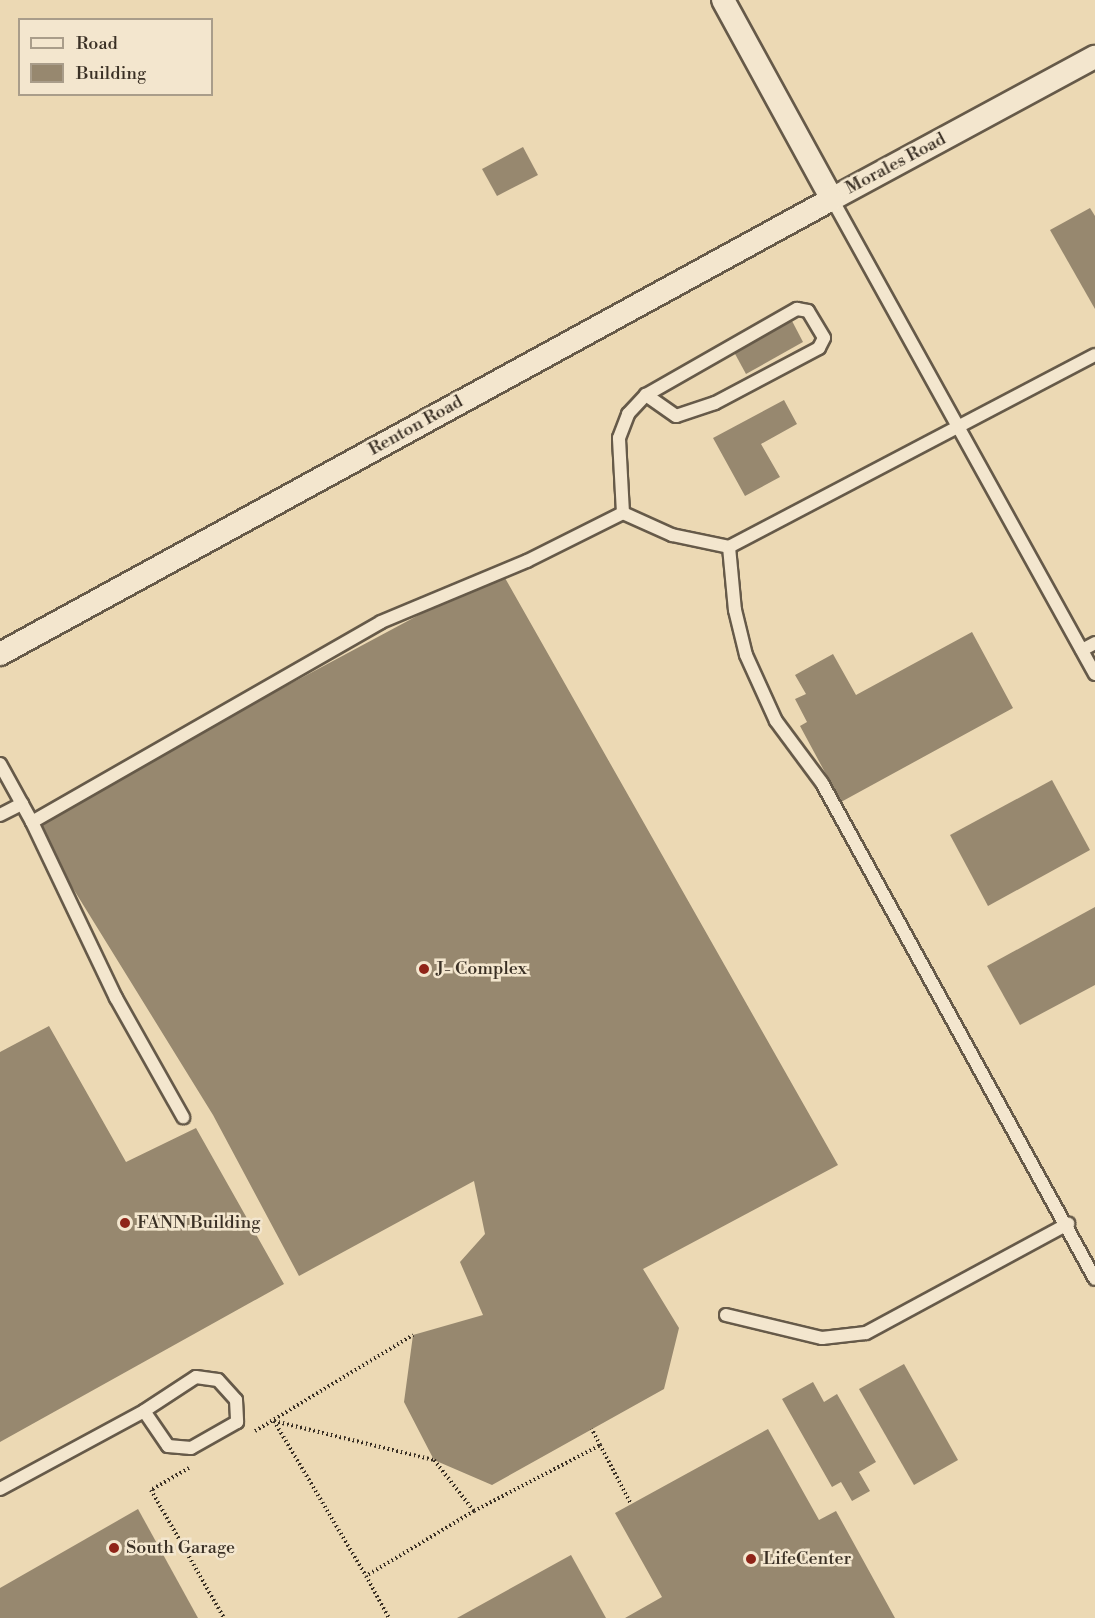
<!DOCTYPE html>
<html>
<head>
<meta charset="utf-8">
<style>
  body { margin:0 }
  #map { position:relative; width:1095px; height:1618px; overflow:hidden; background:#ecd9b4; font-family:"Libre Bodoni",serif }
  div>[style] { position:absolute }
  .building>* { inset:0; background:#97886f }
  .path>* { height:4px; margin-top:-2px; transform-origin:0; background:repeating-linear-gradient(90deg,#3a3025 0 1.5px,transparent 0 4.5px) }
  .roads { filter:drop-shadow(2px 0 #665a49) drop-shadow(-2px 0 #665a49) drop-shadow(0 2px #665a49) drop-shadow(0 -2px #665a49) }
  .service>* { height:12px; margin:-6px; padding:0 6px; transform-origin:6px; border-radius:6px; background:#f3e6ce }
  .minor>* { height:22px; margin:-11px; padding:0 11px; transform-origin:11px; border-radius:11px; background:#f3e6ce }
  .dots>* { width:16px; height:16px; translate:-50% -50%; box-sizing:border-box; border:3px solid #f3e6ce; border-radius:50% }
  span { translate:-50% -50%; white-space:nowrap; text-align:center; line-height:1.15; -webkit-text-stroke:5px #f3e6ce; paint-order:stroke }
  .street-label { font-size:18px; color:#3a3025 }
  .poi-label { font-size:18px; color:#3a3025 }
  .left { translate:0 -50%; text-align:left }
  .legend { position:absolute; left:18px; top:18px; width:195px; height:78px; box-sizing:border-box; background:#f3e6ce; border:2px solid #a99d8a; margin:0; padding:8px 10px; list-style:none; font-size:18px; color:#3a3025 }
  .legend li { display:flex; align-items:center; gap:12px; height:30px }
  .legend b { width:30px; border:2px solid #a99d8a }
</style>
</head>
<body>
<div id="map">
  <div class="building">
    <i style="clip-path:polygon(523px 147px,538px 175px,497px 196px,482px 169px)"></i>
    <i style="clip-path:polygon(1090px 208px,1095px 216px,1095px 309px,1050px 230px)"></i>
    <i style="clip-path:polygon(791px 319px,803px 342px,746px 374px,734px 352px)"></i>
    <i style="clip-path:polygon(784px 400px,797px 424px,761px 444px,780px 477px,745px 496px,713px 438px)"></i>
    <i style="clip-path:polygon(501px 571px,838px 1165px,643px 1269px,679px 1328px,664px 1389px,492px 1485px,434px 1460px,404px 1402px,413px 1335px,483px 1315px,460px 1262px,485px 1234px,474px 1181px,299px 1276px,213px 1115px,32px 822px)"></i>
    <i style="clip-path:polygon(972px 632px,1013px 708px,841px 802px,800px 726px,807px 722px,795px 699px,806px 694px,795px 675px,833px 654px,856px 695px)"></i>
    <i style="clip-path:polygon(1052px 780px,1090px 850px,988px 906px,950px 835px)"></i>
    <i style="clip-path:polygon(1095px 907px,1095px 985px,1020px 1025px,987px 966px)"></i>
    <i style="clip-path:polygon(49px 1026px,126px 1162px,196px 1128px,284px 1284px,0 1442px,0 1052px)"></i>
    <i style="clip-path:polygon(904px 1364px,958px 1460px,914px 1485px,859px 1389px)"></i>
    <i style="clip-path:polygon(813px 1382px,824px 1402px,837px 1394px,876px 1462px,859px 1472px,870px 1491px,852px 1501px,841px 1482px,832px 1487px,782px 1399px)"></i>
    <i style="clip-path:polygon(768px 1429px,819px 1520px,836px 1511px,895px 1618px,625px 1618px,662px 1597px,615px 1513px)"></i>
    <i style="clip-path:polygon(138px 1509px,198px 1618px,0 1618px,0 1588px)"></i>
    <i style="clip-path:polygon(571px 1555px,606px 1618px,457px 1618px)"></i>
  </div>
  <div class="path">
    <i style="left:274px;top:1421px;width:165px;rotate:13.7deg"></i>
    <i style="left:434px;top:1460px;width:65px;rotate:51.9deg"></i>
    <i style="left:474px;top:1511px;width:126px;rotate:149deg"></i>
    <i style="left:366px;top:1576px;width:48px;rotate:61.3deg"></i>
    <i style="left:274px;top:1421px;width:180px;rotate:59.3deg"></i>
    <i style="left:255px;top:1431px;width:185px;rotate:-31.3deg"></i>
    <i style="left:600px;top:1445px;width:67px;rotate:62.3deg"></i>
    <i style="left:189px;top:1468px;width:44px;rotate:149.9deg"></i>
    <i style="left:151px;top:1490px;width:147px;rotate:60.3deg"></i>
    <i style="left:474px;top:1511px;width:142px;rotate:-27.6deg"></i>
    <i style="left:600px;top:1445px;width:18px;rotate:-117deg"></i>
  </div>
  <div class="roads">
    <div class="service">
      <i style="left:832px;top:199px;width:543px;rotate:61.03deg"></i>
      <i style="left:623px;top:513px;width:75px;rotate:-93.1deg"></i>
      <i style="left:619px;top:438px;width:26px;rotate:-69deg"></i>
      <i style="left:628px;top:414px;width:26px;rotate:-47deg"></i>
      <i style="left:646px;top:395px;width:174px;rotate:-29.7deg"></i>
      <i style="left:797px;top:309px;width:11px;rotate:10deg"></i>
      <i style="left:808px;top:311px;width:31px;rotate:59deg"></i>
      <i style="left:824px;top:338px;width:11px;rotate:117deg"></i>
      <i style="left:819px;top:348px;width:118px;rotate:152.1deg"></i>
      <i style="left:715px;top:403px;width:41px;rotate:161.6deg"></i>
      <i style="left:676px;top:416px;width:37px;rotate:-145deg"></i>
      <i style="left:729px;top:547px;width:63px;rotate:84.6deg"></i>
      <i style="left:735px;top:610px;width:46px;rotate:76.3deg"></i>
      <i style="left:746px;top:655px;width:72px;rotate:65.6deg"></i>
      <i style="left:776px;top:721px;width:77px;rotate:53.4deg"></i>
      <i style="left:822px;top:783px;width:566px;rotate:61.17deg"></i>
      <i style="left:1082px;top:650px;width:15px;rotate:-28deg"></i>
      <i style="left:0;top:764px;width:66px;rotate:61.1deg"></i>
      <i style="left:32px;top:822px;width:402px;rotate:-29.8deg"></i>
      <i style="left:381px;top:622px;width:158px;rotate:-22.7deg"></i>
      <i style="left:527px;top:561px;width:107px;rotate:-26.6deg"></i>
      <i style="left:623px;top:513px;width:54px;rotate:24.2deg"></i>
      <i style="left:672px;top:535px;width:58px;rotate:11.9deg"></i>
      <i style="left:729px;top:547px;width:413px;rotate:-27.7deg"></i>
      <i style="left:0;top:815px;width:25px;rotate:-27deg"></i>
      <i style="left:32px;top:822px;width:195px;rotate:64.5deg"></i>
      <i style="left:116px;top:998px;width:137px;rotate:60.6deg"></i>
      <i style="left:726px;top:1315px;width:99px;rotate:13.5deg"></i>
      <i style="left:822px;top:1338px;width:44px;rotate:-6.5deg"></i>
      <i style="left:866px;top:1333px;width:230px;rotate:-28.4deg"></i>
      <i style="left:0;top:1489px;width:164px;rotate:-28.4deg"></i>
      <i style="left:144px;top:1411px;width:62px;rotate:-33.2deg"></i>
      <i style="left:196px;top:1377px;width:22px;rotate:8deg"></i>
      <i style="left:218px;top:1380px;width:27px;rotate:48deg"></i>
      <i style="left:236px;top:1400px;width:22px;rotate:87deg"></i>
      <i style="left:237px;top:1422px;width:53px;rotate:150.5deg"></i>
      <i style="left:191px;top:1448px;width:23px;rotate:-175deg"></i>
      <i style="left:168px;top:1446px;width:42px;rotate:-124.4deg"></i>
    </div>
    <div class="minor">
      <i style="left:723px;top:0;width:227px;rotate:61.3deg"></i>
      <i style="left:832px;top:199px;width:299px;rotate:-28.4deg"></i>
      <i style="left:0;top:654px;width:948px;rotate:-28.67deg"></i>
    </div>
  </div>
  <div class="dots">
    <i style="left:424px;top:969px;background:#8f2418"></i>
    <i style="left:125px;top:1223px;background:#8f2418"></i>
    <i style="left:114px;top:1548px;background:#8f2418"></i>
    <i style="left:751px;top:1559px;background:#8f2418"></i>
  </div>
  <div class="street-label">
    <span style="left:896px;top:164px;rotate:-28deg">Morales Road</span>
    <span style="left:416px;top:426px;rotate:-29deg">Renton Road</span>
  </div>
  <div class="poi-label">
    <span class="left" style="left:436px;top:969px">J- Complex</span>
    <span class="left" style="left:137px;top:1223px">FANN Building</span>
    <span class="left" style="left:126px;top:1548px">South Garage</span>
    <span class="left" style="left:763px;top:1559px">LifeCenter</span>
  </div>
  <ul class="legend">
  <li><b style="height:8px;background:#f3e6ce"></b>Road</li>
  <li><b style="height:16px;background:#97886f"></b>Building</li>
  </ul>
</div>
</body>
</html>
